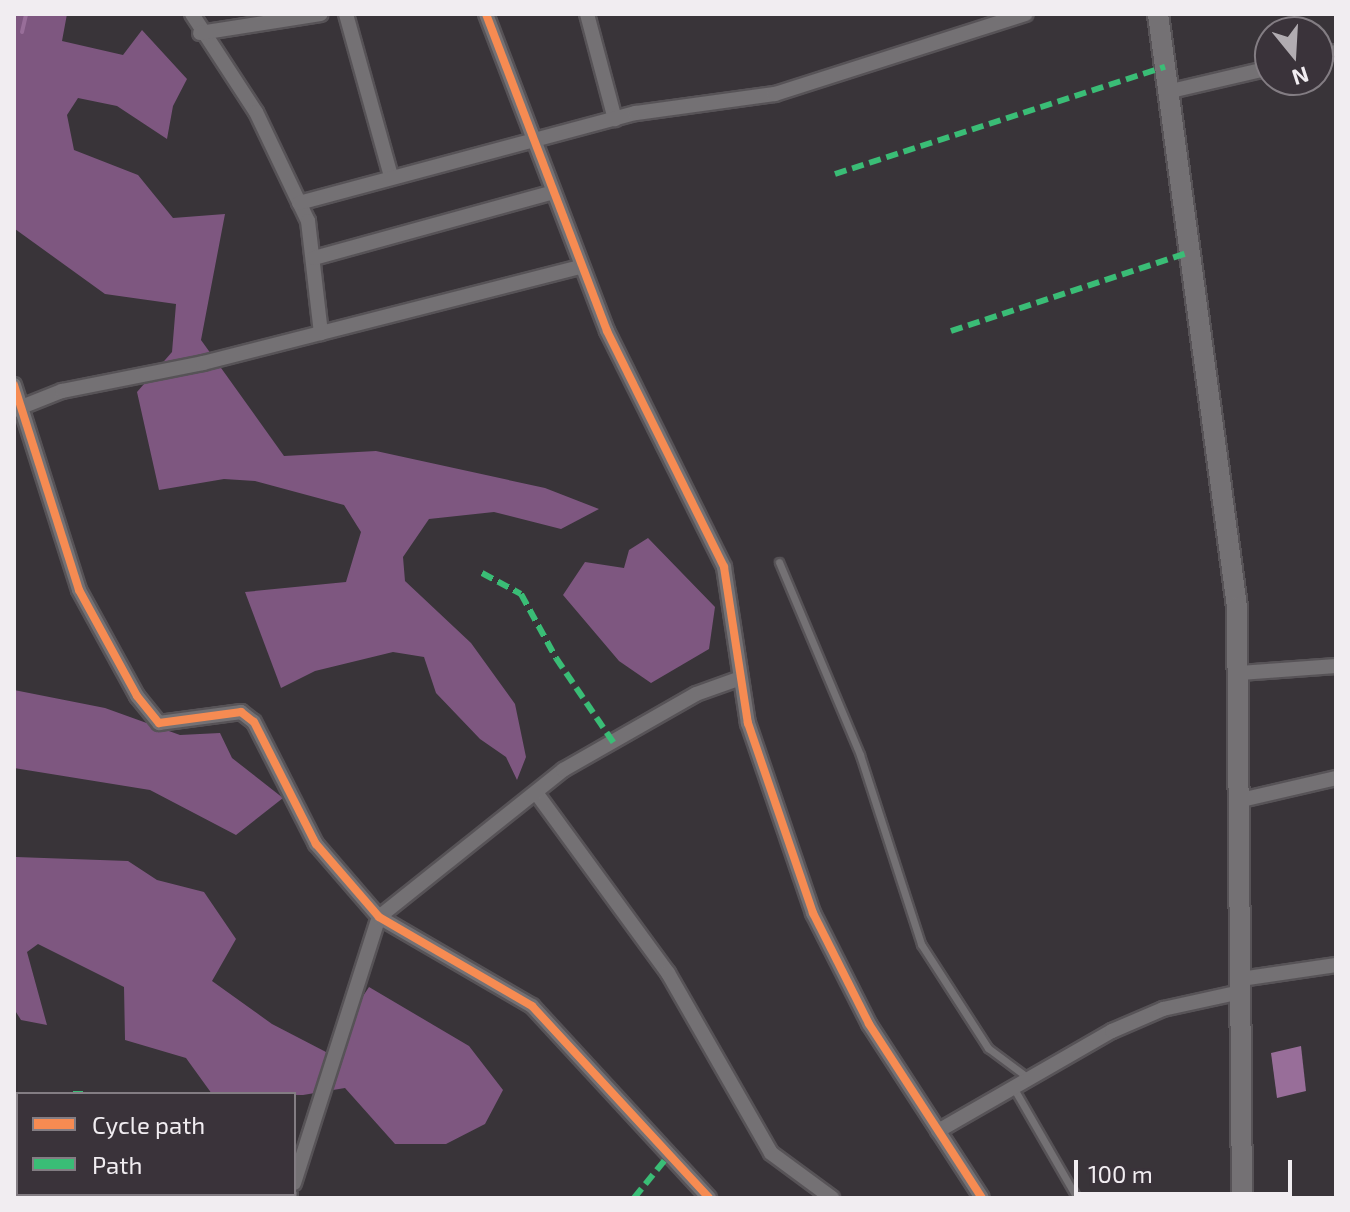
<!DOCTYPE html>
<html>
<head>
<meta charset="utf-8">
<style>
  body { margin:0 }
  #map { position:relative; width:1350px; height:1212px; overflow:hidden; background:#393439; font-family:"Exo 2",sans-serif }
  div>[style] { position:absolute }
  .forest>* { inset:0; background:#7e5780 }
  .water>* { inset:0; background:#986e99 }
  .stream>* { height:4px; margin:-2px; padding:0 2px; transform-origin:2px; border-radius:2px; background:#986e99 }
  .roads { filter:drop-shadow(2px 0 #575357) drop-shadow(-2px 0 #575357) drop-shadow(0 2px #575357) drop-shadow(0 -2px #575357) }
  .lane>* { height:7px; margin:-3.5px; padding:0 3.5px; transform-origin:3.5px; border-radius:3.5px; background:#747174 }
  .street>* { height:14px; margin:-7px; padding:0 7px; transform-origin:7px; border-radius:7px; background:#747174 }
  .secondary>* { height:20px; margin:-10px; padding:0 10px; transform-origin:10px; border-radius:10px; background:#747174 }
  .quiet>* { height:6px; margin-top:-3px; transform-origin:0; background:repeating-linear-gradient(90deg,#3abd76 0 12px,transparent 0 18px) }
  .cycleway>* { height:8px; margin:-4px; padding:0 4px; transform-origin:4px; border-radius:4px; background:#f68b52 }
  span { translate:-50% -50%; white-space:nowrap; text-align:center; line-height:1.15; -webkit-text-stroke:8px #3a333a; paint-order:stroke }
  .frame { position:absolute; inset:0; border:16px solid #f1edf1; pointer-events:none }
  .legend { position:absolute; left:16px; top:1092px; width:280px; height:104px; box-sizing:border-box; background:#3a333a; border:2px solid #837d83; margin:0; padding:10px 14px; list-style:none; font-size:24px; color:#f1edf1 }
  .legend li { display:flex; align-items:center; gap:16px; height:40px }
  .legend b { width:40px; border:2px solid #837d83 }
  .north { position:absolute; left:1254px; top:16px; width:80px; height:80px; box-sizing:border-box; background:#3a333a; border:2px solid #837d83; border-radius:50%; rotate:162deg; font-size:22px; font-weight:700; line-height:32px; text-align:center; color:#f1edf1 }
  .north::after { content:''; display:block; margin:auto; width:28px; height:36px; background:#b1acb1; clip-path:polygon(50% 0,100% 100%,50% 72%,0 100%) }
  .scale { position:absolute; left:1074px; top:1160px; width:218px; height:36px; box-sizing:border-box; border:4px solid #f1edf1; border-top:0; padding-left:10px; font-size:24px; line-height:28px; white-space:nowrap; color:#f1edf1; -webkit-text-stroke:6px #3a333a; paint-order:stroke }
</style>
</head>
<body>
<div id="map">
  <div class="forest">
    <i style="clip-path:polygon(14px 14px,67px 14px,62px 41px,123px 55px,142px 30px,187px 79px,173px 106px,167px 139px,117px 106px,78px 98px,67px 115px,74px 150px,138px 175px,173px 218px,225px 214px,201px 340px,284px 456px,376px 451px,545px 488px,599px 509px,561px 529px,494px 512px,429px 519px,403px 557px,405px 581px,471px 643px,515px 704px,526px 757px,517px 780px,506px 757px,480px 739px,436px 693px,424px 657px,393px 652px,315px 671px,281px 688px,245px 592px,346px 582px,361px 532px,344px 505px,255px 481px,224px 479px,159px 490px,137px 392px,172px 352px,176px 304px,105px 294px,15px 229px)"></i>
    <i style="clip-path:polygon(648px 538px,715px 607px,709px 649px,651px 683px,619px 661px,563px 595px,585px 562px,624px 568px,629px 550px)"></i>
    <i style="clip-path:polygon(14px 690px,105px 708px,180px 735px,220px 733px,232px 758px,283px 798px,236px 835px,150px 790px,14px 768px)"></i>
    <i style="clip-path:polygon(14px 843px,16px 857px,128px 861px,157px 880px,204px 892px,236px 939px,212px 981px,272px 1024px,326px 1052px,369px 987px,469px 1046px,503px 1090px,485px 1124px,446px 1144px,395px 1144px,345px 1088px,303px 1095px,212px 1094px,186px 1058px,125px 1040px,124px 987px,38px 944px,27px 952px,47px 1025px,21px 1020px,14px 1009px)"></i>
  </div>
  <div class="water">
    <i style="clip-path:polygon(1301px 1046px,1306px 1091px,1277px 1098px,1271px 1053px)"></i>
  </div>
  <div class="stream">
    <i style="left:22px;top:32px;width:18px;rotate:-77deg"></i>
  </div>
  <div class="roads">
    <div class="lane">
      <i style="left:779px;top:562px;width:209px;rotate:67.2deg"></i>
      <i style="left:860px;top:755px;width:199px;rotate:72.1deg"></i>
      <i style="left:921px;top:944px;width:124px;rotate:57.2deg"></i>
      <i style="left:988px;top:1048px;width:49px;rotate:36.6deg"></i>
      <i style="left:1013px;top:1087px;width:128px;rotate:60deg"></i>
    </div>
    <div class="street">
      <i style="left:192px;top:14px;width:117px;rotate:56.9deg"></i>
      <i style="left:256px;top:112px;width:121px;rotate:64.5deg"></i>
      <i style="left:308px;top:221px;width:113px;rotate:83.4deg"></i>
      <i style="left:346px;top:14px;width:168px;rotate:74.5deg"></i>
      <i style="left:486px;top:14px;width:339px;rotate:69.1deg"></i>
      <i style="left:607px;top:331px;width:263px;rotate:63.6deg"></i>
      <i style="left:724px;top:567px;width:158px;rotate:81.3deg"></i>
      <i style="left:748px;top:723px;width:201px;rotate:71.1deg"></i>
      <i style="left:813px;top:913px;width:124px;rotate:63.2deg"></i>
      <i style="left:869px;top:1024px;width:207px;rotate:57deg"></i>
      <i style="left:587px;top:14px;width:109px;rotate:75.1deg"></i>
      <i style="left:200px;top:33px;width:122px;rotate:-8.9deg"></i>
      <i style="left:1318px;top:56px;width:18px;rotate:-13deg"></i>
      <i style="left:1171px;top:91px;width:102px;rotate:-13.1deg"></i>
      <i style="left:299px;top:203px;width:349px;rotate:-15deg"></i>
      <i style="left:636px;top:113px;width:140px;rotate:-7.8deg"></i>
      <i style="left:775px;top:94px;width:263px;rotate:-17.7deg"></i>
      <i style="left:314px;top:258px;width:245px;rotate:-15.4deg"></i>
      <i style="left:14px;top:385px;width:215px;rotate:72.4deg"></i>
      <i style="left:79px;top:590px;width:121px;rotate:61.3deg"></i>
      <i style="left:137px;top:696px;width:35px;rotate:51deg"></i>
      <i style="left:159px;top:723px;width:83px;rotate:-7.6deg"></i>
      <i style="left:241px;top:712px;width:16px;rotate:38deg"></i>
      <i style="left:254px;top:722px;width:137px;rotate:63.1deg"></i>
      <i style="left:316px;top:844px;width:96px;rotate:49.2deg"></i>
      <i style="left:379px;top:917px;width:177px;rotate:30.2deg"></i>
      <i style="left:532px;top:1006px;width:261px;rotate:47.3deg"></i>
      <i style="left:14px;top:410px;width:52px;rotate:-21.6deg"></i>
      <i style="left:62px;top:391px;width:144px;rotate:-11.2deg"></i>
      <i style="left:203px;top:363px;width:390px;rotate:-14.3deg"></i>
      <i style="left:1240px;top:673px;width:96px;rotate:-4.2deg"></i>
      <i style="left:537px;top:794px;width:222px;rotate:53.8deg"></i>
      <i style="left:668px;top:973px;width:207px;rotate:60.2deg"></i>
      <i style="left:771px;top:1153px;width:76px;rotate:36.4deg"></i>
      <i style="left:1241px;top:800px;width:98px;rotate:-13deg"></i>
      <i style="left:1241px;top:979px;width:96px;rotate:-8.4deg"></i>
      <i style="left:938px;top:1131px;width:201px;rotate:-29.9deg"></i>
      <i style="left:1112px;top:1031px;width:56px;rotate:-23.3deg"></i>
      <i style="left:1163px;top:1009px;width:80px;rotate:-12.3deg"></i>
      <i style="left:294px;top:1183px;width:279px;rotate:-72.3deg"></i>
      <i style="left:379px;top:917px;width:236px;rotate:-38.6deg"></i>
      <i style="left:563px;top:770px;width:153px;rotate:-29.7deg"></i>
      <i style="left:696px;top:694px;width:45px;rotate:-19.7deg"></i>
      <i style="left:288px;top:1198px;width:4px;rotate:-63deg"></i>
    </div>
    <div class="secondary">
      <i style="left:1158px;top:14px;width:598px;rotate:82.41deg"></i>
      <i style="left:1237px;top:607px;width:591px;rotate:89.52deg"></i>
    </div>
  </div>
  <div class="quiet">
    <i style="left:835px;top:174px;width:347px;rotate:-18deg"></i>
    <i style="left:951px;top:331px;width:249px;rotate:-18.3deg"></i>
    <i style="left:482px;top:573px;width:44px;rotate:28.3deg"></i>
    <i style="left:521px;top:594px;width:73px;rotate:61.3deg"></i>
    <i style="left:556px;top:658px;width:102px;rotate:55.8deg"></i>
    <i style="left:73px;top:1094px;width:10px"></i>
    <i style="left:14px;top:1120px;width:4px;rotate:-27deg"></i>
    <i style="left:55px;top:1198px;width:4px;rotate:-63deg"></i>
    <i style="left:634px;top:1198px;width:55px;rotate:-50.9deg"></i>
  </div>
  <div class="cycleway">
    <i style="left:486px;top:14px;width:339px;rotate:69.1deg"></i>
    <i style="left:607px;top:331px;width:263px;rotate:63.6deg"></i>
    <i style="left:724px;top:567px;width:158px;rotate:81.3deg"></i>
    <i style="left:748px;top:723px;width:201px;rotate:71.1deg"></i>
    <i style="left:813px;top:913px;width:124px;rotate:63.2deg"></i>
    <i style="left:869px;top:1024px;width:207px;rotate:57deg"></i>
    <i style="left:14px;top:385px;width:215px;rotate:72.4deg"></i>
    <i style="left:79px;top:590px;width:121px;rotate:61.3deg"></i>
    <i style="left:137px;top:696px;width:35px;rotate:51deg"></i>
    <i style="left:159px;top:723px;width:83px;rotate:-7.6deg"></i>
    <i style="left:241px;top:712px;width:16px;rotate:38deg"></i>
    <i style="left:254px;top:722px;width:137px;rotate:63.1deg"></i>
    <i style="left:316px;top:844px;width:96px;rotate:49.2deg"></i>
    <i style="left:379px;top:917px;width:177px;rotate:30.2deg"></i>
    <i style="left:532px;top:1006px;width:261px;rotate:47.3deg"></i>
  </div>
  <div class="frame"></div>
  <ul class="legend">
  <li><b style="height:10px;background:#f68b52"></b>Cycle path</li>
  <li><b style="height:10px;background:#3abd76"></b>Path</li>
  </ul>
  <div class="north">N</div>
  <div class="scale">100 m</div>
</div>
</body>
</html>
